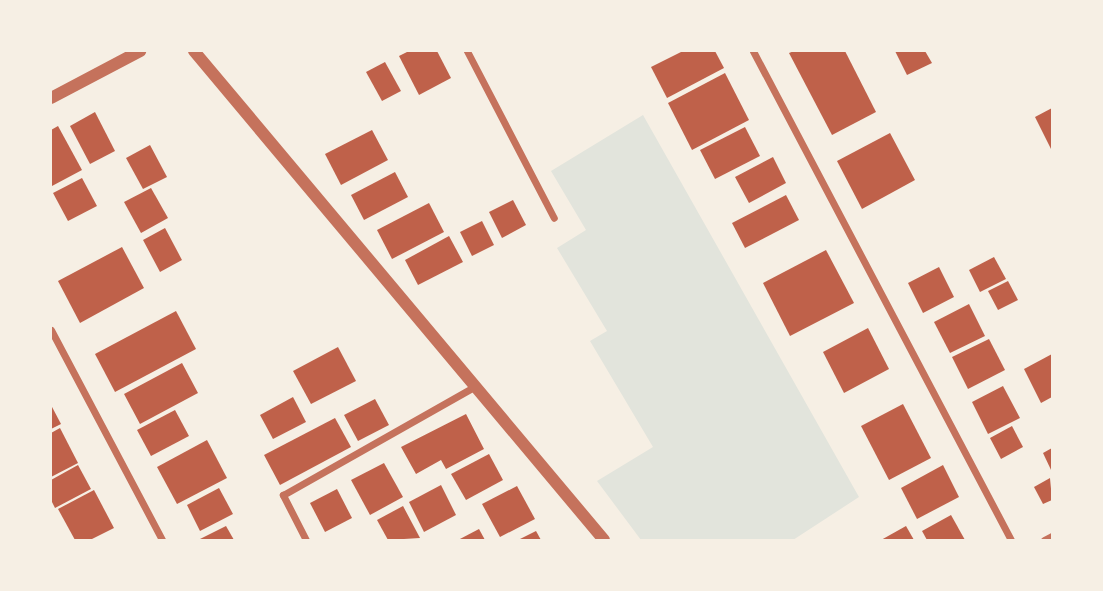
<!DOCTYPE html>
<html>
<head>
<meta charset="utf-8">
<style>
  body { margin:0 }
  #map { position:relative; width:1103px; height:591px; overflow:hidden; background:#f6efe4; font-family:"DejaVu Sans",sans-serif }
  div>[style] { position:absolute }
  .green>* { inset:0; background:#e2e4dc }
  .building>* { inset:0; background:#bf614a }
  .minor>* { height:7px; margin:-3.5px; padding:0 3.5px; transform-origin:3.5px; border-radius:3.5px; background:#c5725c }
  .tertiary>* { height:12px; margin:-6px; padding:0 6px; transform-origin:6px; border-radius:6px; background:#c5725c }
  span { translate:-50% -50%; white-space:nowrap; text-align:center; line-height:1.15; -webkit-text-stroke:5px #f6efe4; paint-order:stroke }
  .frame { position:absolute; inset:0; border:52px solid #f6efe4; pointer-events:none }
</style>
</head>
<body>
<div id="map">
  <div class="green">
    <i style="clip-path:polygon(643px 115px,859px 497px,793px 540px,641px 540px,597px 481px,653px 447px,590px 341px,607px 331px,557px 248px,586px 230px,551px 171px)"></i>
  </div>
  <div class="building">
    <i style="clip-path:polygon(409px 51px,437px 51px,451px 78px,419px 95px,399px 56px)"></i>
    <i style="clip-path:polygon(683px 51px,715px 51px,724px 68px,667px 98px,651px 67px)"></i>
    <i style="clip-path:polygon(794px 51px,845px 51px,876px 112px,832px 135px,789px 53px)"></i>
    <i style="clip-path:polygon(895px 51px,925px 51px,932px 63px,907px 75px)"></i>
    <i style="clip-path:polygon(385px 62px,401px 91px,382px 101px,366px 72px)"></i>
    <i style="clip-path:polygon(725px 73px,749px 120px,692px 150px,668px 103px)"></i>
    <i style="clip-path:polygon(1052px 108px,1052px 151px,1035px 117px)"></i>
    <i style="clip-path:polygon(95px 112px,115px 151px,90px 164px,70px 126px)"></i>
    <i style="clip-path:polygon(58px 126px,82px 170px,52px 186px,51px 130px)"></i>
    <i style="clip-path:polygon(745px 127px,760px 156px,715px 179px,700px 150px)"></i>
    <i style="clip-path:polygon(372px 130px,388px 160px,341px 185px,325px 154px)"></i>
    <i style="clip-path:polygon(890px 133px,915px 180px,862px 209px,837px 161px)"></i>
    <i style="clip-path:polygon(150px 145px,167px 177px,143px 189px,126px 158px)"></i>
    <i style="clip-path:polygon(773px 157px,786px 183px,749px 203px,735px 177px)"></i>
    <i style="clip-path:polygon(395px 172px,408px 197px,364px 220px,351px 195px)"></i>
    <i style="clip-path:polygon(82px 178px,97px 206px,68px 221px,53px 193px)"></i>
    <i style="clip-path:polygon(151px 188px,168px 218px,141px 233px,124px 202px)"></i>
    <i style="clip-path:polygon(786px 195px,799px 220px,745px 248px,732px 223px)"></i>
    <i style="clip-path:polygon(513px 200px,526px 225px,502px 238px,489px 212px)"></i>
    <i style="clip-path:polygon(429px 203px,444px 232px,392px 259px,377px 230px)"></i>
    <i style="clip-path:polygon(482px 221px,494px 245px,472px 256px,460px 232px)"></i>
    <i style="clip-path:polygon(165px 228px,182px 260px,160px 272px,143px 240px)"></i>
    <i style="clip-path:polygon(449px 236px,463px 262px,418px 285px,405px 260px)"></i>
    <i style="clip-path:polygon(122px 247px,144px 288px,80px 323px,58px 281px)"></i>
    <i style="clip-path:polygon(826px 250px,854px 303px,790px 336px,763px 283px)"></i>
    <i style="clip-path:polygon(994px 257px,1006px 279px,980px 292px,969px 270px)"></i>
    <i style="clip-path:polygon(939px 267px,954px 297px,923px 313px,908px 283px)"></i>
    <i style="clip-path:polygon(1008px 281px,1018px 300px,998px 310px,988px 291px)"></i>
    <i style="clip-path:polygon(969px 304px,985px 336px,950px 353px,934px 322px)"></i>
    <i style="clip-path:polygon(176px 311px,196px 349px,115px 392px,95px 354px)"></i>
    <i style="clip-path:polygon(868px 328px,889px 369px,844px 393px,823px 352px)"></i>
    <i style="clip-path:polygon(989px 339px,1005px 370px,968px 389px,952px 357px)"></i>
    <i style="clip-path:polygon(338px 347px,356px 381px,311px 404px,293px 371px)"></i>
    <i style="clip-path:polygon(1052px 354px,1052px 397px,1041px 403px,1024px 369px)"></i>
    <i style="clip-path:polygon(182px 363px,198px 393px,140px 424px,124px 394px)"></i>
    <i style="clip-path:polygon(1003px 386px,1020px 418px,988px 434px,972px 402px)"></i>
    <i style="clip-path:polygon(293px 397px,306px 422px,273px 439px,260px 415px)"></i>
    <i style="clip-path:polygon(375px 399px,389px 425px,358px 441px,344px 415px)"></i>
    <i style="clip-path:polygon(903px 404px,931px 458px,889px 480px,861px 426px)"></i>
    <i style="clip-path:polygon(51px 405px,61px 424px,51px 429px)"></i>
    <i style="clip-path:polygon(175px 410px,189px 436px,151px 456px,137px 430px)"></i>
    <i style="clip-path:polygon(466px 414px,484px 449px,446px 469px,441px 460px,416px 474px,401px 447px)"></i>
    <i style="clip-path:polygon(335px 418px,351px 447px,280px 485px,264px 455px)"></i>
    <i style="clip-path:polygon(1012px 426px,1023px 447px,1001px 459px,990px 438px)"></i>
    <i style="clip-path:polygon(60px 428px,78px 463px,51px 477px,51px 433px)"></i>
    <i style="clip-path:polygon(207px 440px,227px 478px,177px 504px,157px 467px)"></i>
    <i style="clip-path:polygon(1052px 448px,1052px 472px,1043px 453px)"></i>
    <i style="clip-path:polygon(489px 454px,503px 480px,466px 500px,451px 474px)"></i>
    <i style="clip-path:polygon(384px 463px,403px 497px,370px 515px,351px 480px)"></i>
    <i style="clip-path:polygon(78px 465px,91px 489px,55px 508px,51px 500px,51px 480px)"></i>
    <i style="clip-path:polygon(943px 465px,959px 497px,917px 519px,901px 488px)"></i>
    <i style="clip-path:polygon(1050px 478px,1052px 500px,1043px 504px,1034px 487px)"></i>
    <i style="clip-path:polygon(441px 485px,456px 515px,424px 532px,409px 502px)"></i>
    <i style="clip-path:polygon(517px 486px,535px 519px,500px 537px,482px 504px)"></i>
    <i style="clip-path:polygon(219px 488px,233px 514px,200px 531px,187px 505px)"></i>
    <i style="clip-path:polygon(337px 489px,352px 518px,325px 532px,310px 503px)"></i>
    <i style="clip-path:polygon(94px 490px,114px 528px,90px 540px,75px 540px,58px 509px)"></i>
    <i style="clip-path:polygon(403px 506px,420px 538px,388px 540px,377px 520px)"></i>
    <i style="clip-path:polygon(951px 515px,965px 540px,927px 540px,922px 531px)"></i>
    <i style="clip-path:polygon(226px 526px,234px 540px,198px 540px)"></i>
    <i style="clip-path:polygon(906px 526px,914px 540px,881px 540px)"></i>
    <i style="clip-path:polygon(479px 529px,485px 540px,458px 540px)"></i>
    <i style="clip-path:polygon(536px 531px,541px 540px,518px 540px)"></i>
  </div>
  <div class="minor">
    <i style="left:467px;top:51px;width:188px;rotate:62.5deg"></i>
    <i style="left:753px;top:51px;width:553px;rotate:62.18deg"></i>
    <i style="left:51px;top:330px;width:238px;rotate:62.1deg"></i>
    <i style="left:306px;top:540px;width:51px;rotate:-117.1deg"></i>
    <i style="left:283px;top:495px;width:219px;rotate:-29.5deg"></i>
    <i style="left:1044px;top:540px;width:9px;rotate:-27deg"></i>
  </div>
  <div class="tertiary">
    <i style="left:194px;top:51px;width:638px;rotate:50.02deg"></i>
    <i style="left:51px;top:98px;width:101px;rotate:-27.8deg"></i>
  </div>
  <div class="frame"></div>
</div>
</body>
</html>
